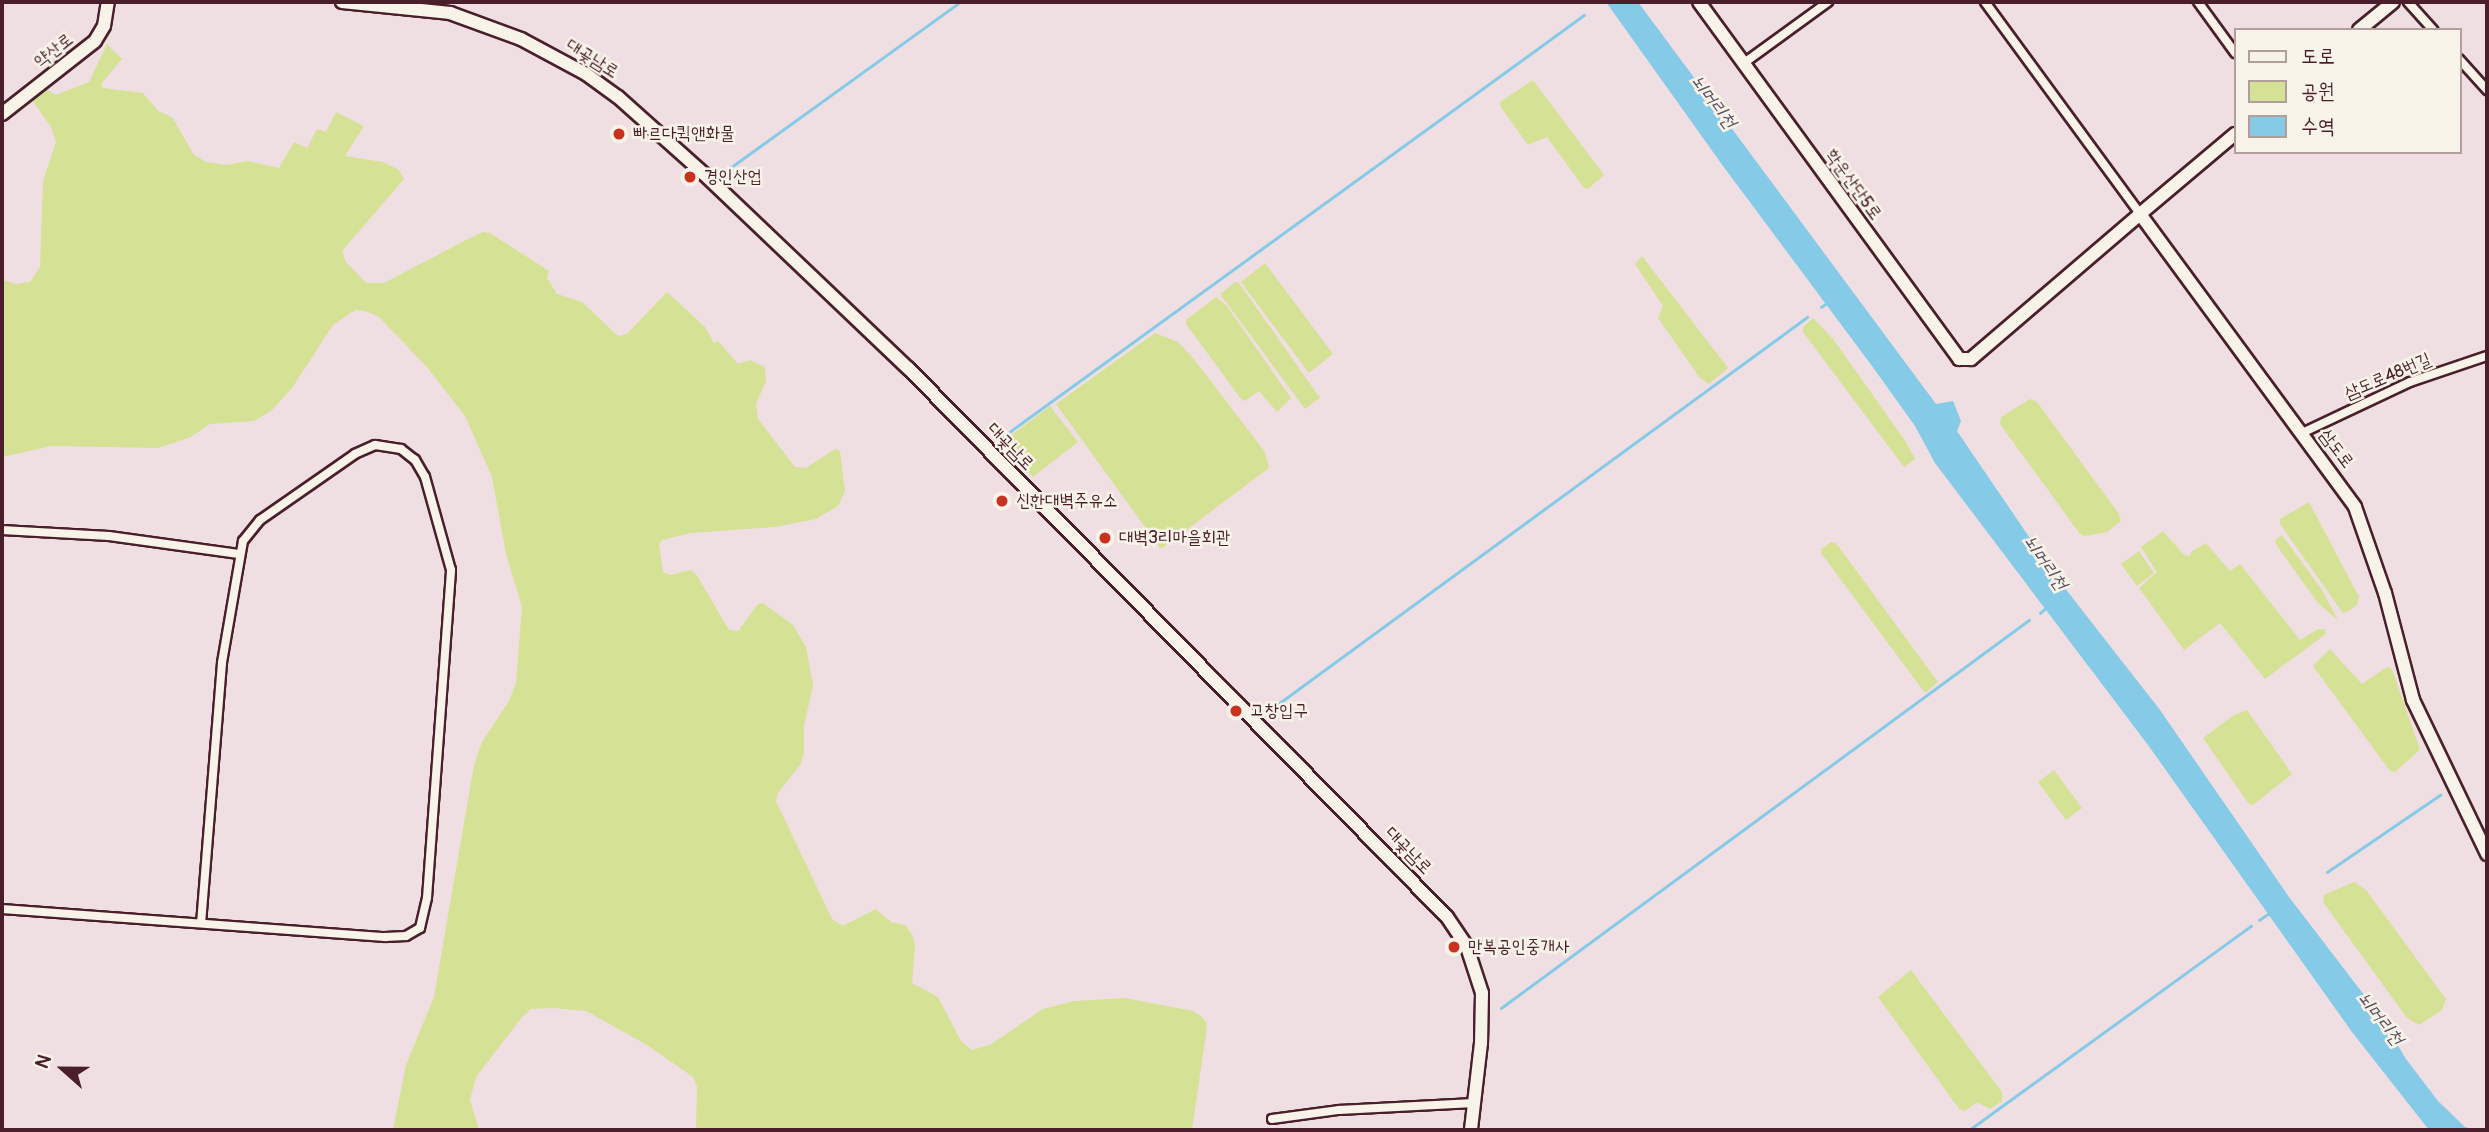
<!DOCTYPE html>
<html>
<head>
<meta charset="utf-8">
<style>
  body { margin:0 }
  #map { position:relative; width:2489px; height:1132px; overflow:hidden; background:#f0dfe2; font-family:Pangolin,"Poor Story",sans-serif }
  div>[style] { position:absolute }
  .green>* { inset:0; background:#d5e194 }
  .water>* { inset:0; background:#85cae6 }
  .stream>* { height:2.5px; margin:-1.25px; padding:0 1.25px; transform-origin:1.25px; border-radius:1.25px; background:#85cae6 }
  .roads { filter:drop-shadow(2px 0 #4a1f2b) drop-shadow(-2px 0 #4a1f2b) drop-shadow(0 2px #4a1f2b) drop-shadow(0 -2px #4a1f2b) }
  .street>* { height:8px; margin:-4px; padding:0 4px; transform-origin:4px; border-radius:4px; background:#f7f3e8 }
  .secondary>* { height:12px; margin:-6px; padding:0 6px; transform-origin:6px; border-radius:6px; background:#f7f3e8 }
  .dots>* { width:19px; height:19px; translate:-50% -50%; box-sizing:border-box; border:4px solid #f7f3e8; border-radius:50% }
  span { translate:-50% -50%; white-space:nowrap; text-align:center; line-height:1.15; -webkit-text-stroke:5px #f7f3e8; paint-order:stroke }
  .street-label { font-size:18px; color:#4a1f2b }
  .poi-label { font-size:18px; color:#4a1f2b }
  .left { translate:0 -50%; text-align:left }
  .water-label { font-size:19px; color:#5c5263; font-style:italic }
  .frame { position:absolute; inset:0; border:4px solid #4a1f2b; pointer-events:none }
  .legend { position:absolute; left:2234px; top:28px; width:228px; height:126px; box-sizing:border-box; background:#f7f3e8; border:2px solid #b29e9c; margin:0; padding:9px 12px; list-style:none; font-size:21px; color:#4a1f2b }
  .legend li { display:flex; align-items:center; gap:14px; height:35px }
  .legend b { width:35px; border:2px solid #b29e9c }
  .north { position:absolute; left:28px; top:1034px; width:70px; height:70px; -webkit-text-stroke:5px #f7f3e8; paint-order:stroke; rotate:291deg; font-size:19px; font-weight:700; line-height:28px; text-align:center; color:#4a1f2b }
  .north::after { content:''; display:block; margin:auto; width:24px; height:32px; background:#4a1f2b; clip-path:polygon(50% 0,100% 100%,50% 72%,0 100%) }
</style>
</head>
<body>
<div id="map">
  <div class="green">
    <i style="clip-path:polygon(107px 44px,122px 59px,101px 84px,103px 88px,143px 93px,158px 111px,172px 117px,194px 155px,206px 162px,227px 165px,247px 161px,279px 168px,294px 142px,307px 148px,317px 129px,326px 132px,336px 112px,364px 126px,345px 156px,383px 162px,399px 170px,404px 179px,342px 251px,346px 262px,366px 283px,384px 283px,468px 239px,483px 232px,490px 233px,549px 271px,547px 278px,557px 294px,582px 302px,618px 336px,627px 334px,667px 292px,705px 327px,714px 343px,718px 341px,738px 364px,750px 360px,765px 367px,766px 381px,756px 404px,758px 419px,795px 467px,806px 468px,835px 449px,840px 451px,845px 491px,838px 506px,816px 519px,775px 527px,691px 533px,662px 540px,659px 545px,663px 572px,671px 575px,690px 570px,696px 574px,729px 630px,738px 631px,758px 604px,763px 603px,793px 625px,806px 647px,813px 685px,804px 726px,804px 752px,801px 764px,778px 793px,776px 801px,832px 919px,843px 926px,876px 909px,891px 922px,905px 925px,913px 936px,915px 947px,912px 983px,938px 997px,961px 1041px,972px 1050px,990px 1045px,1043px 1009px,1074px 1001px,1125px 998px,1193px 1011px,1202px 1017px,1207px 1023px,1206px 1034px,1192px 1130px,696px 1130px,697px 1087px,693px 1077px,647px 1045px,586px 1011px,554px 1008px,531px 1009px,523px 1016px,476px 1077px,470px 1100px,479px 1130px,393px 1130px,406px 1065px,434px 997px,474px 765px,482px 742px,509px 701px,516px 683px,522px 607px,506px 554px,492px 477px,465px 416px,427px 367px,379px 317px,366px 311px,355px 310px,333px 325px,292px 388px,271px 411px,254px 421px,210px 424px,189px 438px,157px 448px,52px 446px,2px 457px,2px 280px,16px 284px,30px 282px,40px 267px,43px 181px,56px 142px,51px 127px,32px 100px,46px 89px,56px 95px,89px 82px)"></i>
    <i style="clip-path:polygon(1533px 80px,1604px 175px,1588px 189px,1584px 188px,1547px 137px,1528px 145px,1500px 106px,1500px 102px)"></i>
    <i style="clip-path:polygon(1642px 256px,1728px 368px,1709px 384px,1700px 378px,1658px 318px,1663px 306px,1635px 264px)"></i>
    <i style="clip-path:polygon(1265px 263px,1333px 354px,1309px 373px,1241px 282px)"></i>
    <i style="clip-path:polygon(1235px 282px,1239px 283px,1320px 398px,1305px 409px,1220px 294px)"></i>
    <i style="clip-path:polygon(1216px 297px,1226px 305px,1291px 398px,1277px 412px,1259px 391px,1245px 401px,1241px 399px,1186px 324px,1186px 320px)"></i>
    <i style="clip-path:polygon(1813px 318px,1833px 339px,1906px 442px,1915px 459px,1904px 467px,1803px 332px,1803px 327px)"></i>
    <i style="clip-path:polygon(1155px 333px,1178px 342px,1193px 358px,1265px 452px,1269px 468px,1161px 549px,1056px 404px)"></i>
    <i style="clip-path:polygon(2030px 399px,2037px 402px,2119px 514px,2121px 521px,2107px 532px,2085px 536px,2080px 534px,2000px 424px,2001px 417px)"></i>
    <i style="clip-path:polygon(1050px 406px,1078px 442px,1033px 477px,1000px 444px)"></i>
    <i style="clip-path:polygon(2309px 502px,2359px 597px,2357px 605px,2347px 612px,2343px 613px,2280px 524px,2280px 519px)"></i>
    <i style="clip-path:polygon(2163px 531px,2184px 555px,2190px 556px,2192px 551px,2206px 543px,2230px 571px,2240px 564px,2300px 640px,2318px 629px,2324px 629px,2326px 634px,2265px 679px,2220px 623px,2184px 650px,2139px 588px,2157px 572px,2141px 547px)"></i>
    <i style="clip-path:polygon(2282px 535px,2322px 590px,2338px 620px,2318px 603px,2277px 546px,2275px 540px)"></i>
    <i style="clip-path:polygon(1831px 542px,1836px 543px,1938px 682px,1925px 693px,1821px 553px,1821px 549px)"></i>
    <i style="clip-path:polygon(2139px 551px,2154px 573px,2137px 586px,2121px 564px)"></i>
    <i style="clip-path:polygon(2330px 649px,2362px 684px,2387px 667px,2392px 669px,2420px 750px,2395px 772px,2390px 771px,2313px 666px)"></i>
    <i style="clip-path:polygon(2247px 710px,2292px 774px,2253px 805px,2248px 803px,2203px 738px,2234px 715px)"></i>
    <i style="clip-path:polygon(2054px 770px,2082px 808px,2066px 820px,2038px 782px)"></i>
    <i style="clip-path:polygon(2354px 882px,2366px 890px,2446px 999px,2442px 1010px,2419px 1025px,2407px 1018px,2323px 902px,2324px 895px)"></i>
    <i style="clip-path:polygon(1911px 970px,2002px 1092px,2002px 1101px,1990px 1109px,1977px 1102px,1965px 1111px,1960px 1110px,1878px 997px)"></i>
  </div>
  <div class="water">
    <i style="clip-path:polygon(1606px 2px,1638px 2px,1936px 404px,1953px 401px,1961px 421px,1957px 431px,2057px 578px,2160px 710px,2289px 897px,2381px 1017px,2406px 1059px,2438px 1101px,2465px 1127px,2477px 1130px,2429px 1130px,2352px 1032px,2148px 745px,1935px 463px,1915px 426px,1872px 366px,1723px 166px)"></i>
  </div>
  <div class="stream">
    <i style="left:1602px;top:2px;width:1px"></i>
    <i style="left:723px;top:173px;width:292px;rotate:-35.8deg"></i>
    <i style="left:1821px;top:307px;width:11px;rotate:-34deg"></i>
    <i style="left:997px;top:441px;width:725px;rotate:-35.97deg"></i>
    <i style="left:2040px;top:613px;width:11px;rotate:-41deg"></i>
    <i style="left:1267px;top:712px;width:669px;rotate:-36.18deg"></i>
    <i style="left:2327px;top:872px;width:137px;rotate:-34.3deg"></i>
    <i style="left:2259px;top:920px;width:11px;rotate:-34deg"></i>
    <i style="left:1501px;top:1008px;width:655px;rotate:-36.31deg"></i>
    <i style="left:1969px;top:1130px;width:348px;rotate:-35.9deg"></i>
  </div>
  <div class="roads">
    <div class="street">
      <i style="left:1985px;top:2px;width:263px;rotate:53.8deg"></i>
      <i style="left:2198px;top:2px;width:63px;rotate:54deg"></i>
      <i style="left:2408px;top:2px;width:38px;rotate:48deg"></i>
      <i style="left:2459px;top:59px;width:42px;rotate:47.9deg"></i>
      <i style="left:1744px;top:63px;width:104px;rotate:-36deg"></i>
      <i style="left:2302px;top:433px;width:119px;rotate:-25.3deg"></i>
      <i style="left:2410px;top:382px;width:81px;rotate:-18.7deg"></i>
      <i style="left:2px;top:530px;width:107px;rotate:3.2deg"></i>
      <i style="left:109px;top:536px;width:131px;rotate:7.9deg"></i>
      <i style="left:2px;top:909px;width:384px;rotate:4.2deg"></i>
      <i style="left:385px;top:937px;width:21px;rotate:-3deg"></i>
      <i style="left:406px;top:936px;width:16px;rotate:-30deg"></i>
      <i style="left:420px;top:928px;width:31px;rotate:-77deg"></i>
      <i style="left:427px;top:898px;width:329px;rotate:-85.8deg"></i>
      <i style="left:451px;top:570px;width:97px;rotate:-105.6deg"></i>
      <i style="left:425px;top:477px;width:20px;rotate:-120deg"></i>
      <i style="left:415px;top:460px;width:18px;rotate:-142deg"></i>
      <i style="left:401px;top:449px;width:26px;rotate:-171deg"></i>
      <i style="left:375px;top:445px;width:22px;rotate:156deg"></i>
      <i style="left:355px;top:454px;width:116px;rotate:145.2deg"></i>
      <i style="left:260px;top:520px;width:27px;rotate:129deg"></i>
      <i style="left:243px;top:541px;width:124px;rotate:99.8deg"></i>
      <i style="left:222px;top:663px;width:260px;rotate:94.6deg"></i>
      <i style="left:1272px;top:1119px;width:68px;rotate:-7.7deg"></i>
      <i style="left:1339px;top:1110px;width:135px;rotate:-3deg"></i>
    </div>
    <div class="secondary">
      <i style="left:342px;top:2px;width:109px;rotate:5.8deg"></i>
      <i style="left:450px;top:13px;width:76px;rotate:20.1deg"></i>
      <i style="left:521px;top:39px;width:74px;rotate:28.3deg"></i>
      <i style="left:586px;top:74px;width:39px;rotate:36deg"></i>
      <i style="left:618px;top:97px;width:115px;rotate:41.8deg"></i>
      <i style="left:704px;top:174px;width:282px;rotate:43.6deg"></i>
      <i style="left:908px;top:368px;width:769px;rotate:45.53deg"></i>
      <i style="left:1447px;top:917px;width:36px;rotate:56deg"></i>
      <i style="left:1467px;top:947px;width:48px;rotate:71.9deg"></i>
      <i style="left:1482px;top:993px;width:50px;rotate:91.1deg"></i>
      <i style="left:1481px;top:1043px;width:88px;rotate:96.6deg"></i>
      <i style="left:1699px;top:2px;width:442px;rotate:53.9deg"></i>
      <i style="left:1959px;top:359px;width:12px"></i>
      <i style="left:1971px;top:359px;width:223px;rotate:-40.6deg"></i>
      <i style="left:2359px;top:30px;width:44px;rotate:-39.5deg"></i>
      <i style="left:2px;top:114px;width:118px;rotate:-38.1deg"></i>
      <i style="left:95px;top:41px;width:17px;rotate:-59deg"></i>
      <i style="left:104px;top:26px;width:24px;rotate:-81deg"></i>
      <i style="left:2235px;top:134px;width:124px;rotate:139.9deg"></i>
      <i style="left:2140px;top:214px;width:363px;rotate:53.7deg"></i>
      <i style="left:2355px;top:507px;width:91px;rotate:70.8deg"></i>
      <i style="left:2385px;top:593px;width:111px;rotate:75.3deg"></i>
      <i style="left:2413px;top:700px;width:171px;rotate:64.3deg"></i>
    </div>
  </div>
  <div class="dots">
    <i style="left:619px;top:134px;background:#c8321e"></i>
    <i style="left:690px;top:177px;background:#c8321e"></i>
    <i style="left:1002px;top:501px;background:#c8321e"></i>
    <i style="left:1105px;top:538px;background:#c8321e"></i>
    <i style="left:1236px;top:711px;background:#c8321e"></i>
    <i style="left:1454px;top:947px;background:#c8321e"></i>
  </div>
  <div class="street-label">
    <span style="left:54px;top:51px;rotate:-38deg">약산로</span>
    <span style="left:592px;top:59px;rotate:32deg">대곶남로</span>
    <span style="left:1853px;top:185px;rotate:54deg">학운산단5로</span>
    <span style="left:2388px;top:377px;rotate:-23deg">삼도로48번길</span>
    <span style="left:1010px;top:447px;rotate:46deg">대곶남로</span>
    <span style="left:2336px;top:449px;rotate:53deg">삼도로</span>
    <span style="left:1408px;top:851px;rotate:46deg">대곶남로</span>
  </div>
  <div class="poi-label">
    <span class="left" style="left:633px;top:134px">빠르다퀵앤화물</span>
    <span class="left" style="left:704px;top:177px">경인산업</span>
    <span class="left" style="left:1016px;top:501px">신한대벽주유소</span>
    <span class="left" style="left:1119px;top:538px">대벽3리마을회관</span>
    <span class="left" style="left:1250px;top:711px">고창입구</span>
    <span class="left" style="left:1468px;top:947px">만복공인중개사</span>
  </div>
  <div class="water-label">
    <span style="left:1713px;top:102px;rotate:53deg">뇌머리천</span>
    <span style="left:2045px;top:563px;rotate:55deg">뇌머리천</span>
    <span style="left:2380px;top:1019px;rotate:52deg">뇌머리천</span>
  </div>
  <div class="frame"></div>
  <ul class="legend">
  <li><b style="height:9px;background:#f7f3e8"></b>도로</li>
  <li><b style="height:19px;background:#d5e194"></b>공원</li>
  <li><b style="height:19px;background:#85cae6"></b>수역</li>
  </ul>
  <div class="north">N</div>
</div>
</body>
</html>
